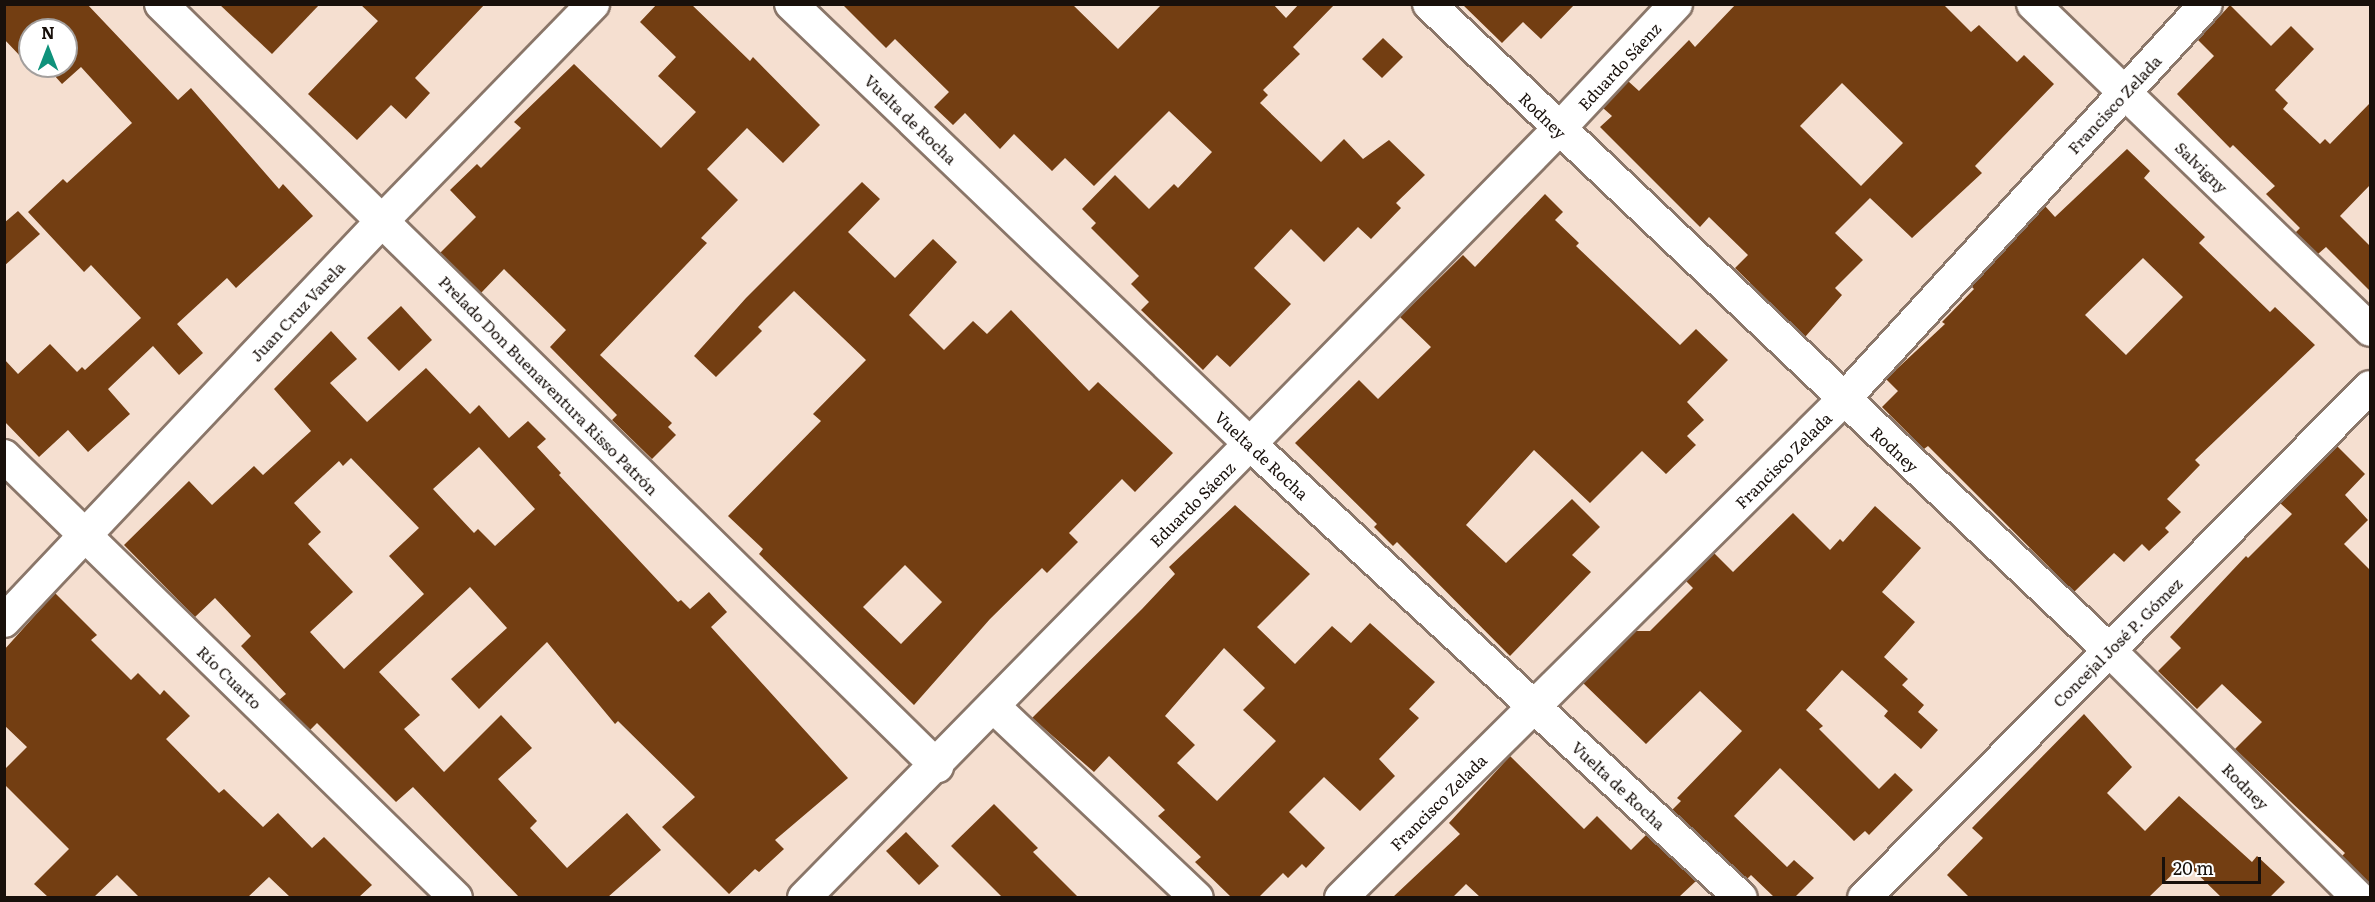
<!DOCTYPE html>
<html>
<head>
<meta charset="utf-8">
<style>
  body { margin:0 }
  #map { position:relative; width:2375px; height:902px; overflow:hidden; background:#f5dfd0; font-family:Literata,serif }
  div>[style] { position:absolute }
  .building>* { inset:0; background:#733e12 }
  .roads { filter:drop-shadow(2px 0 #8a7669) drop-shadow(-2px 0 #8a7669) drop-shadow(0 2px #8a7669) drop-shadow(0 -2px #8a7669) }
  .street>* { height:32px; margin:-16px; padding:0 16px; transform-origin:16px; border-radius:16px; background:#fff }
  span { translate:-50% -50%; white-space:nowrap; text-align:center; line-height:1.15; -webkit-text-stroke:6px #fff; paint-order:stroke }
  .street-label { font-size:16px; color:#18100b }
  .frame { position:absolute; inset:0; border:6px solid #18100b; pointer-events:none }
  .north { position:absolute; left:18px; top:18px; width:60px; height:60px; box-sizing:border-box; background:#fff; border:2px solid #a39f9d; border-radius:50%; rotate:0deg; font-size:16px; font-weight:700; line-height:24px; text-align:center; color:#18100b }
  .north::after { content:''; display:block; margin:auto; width:21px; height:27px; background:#0f927b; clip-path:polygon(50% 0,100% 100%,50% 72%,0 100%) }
  .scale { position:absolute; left:2162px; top:857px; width:99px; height:27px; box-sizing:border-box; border:3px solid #18100b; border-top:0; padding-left:8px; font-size:18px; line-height:21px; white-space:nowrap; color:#18100b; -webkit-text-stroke:4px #fff; paint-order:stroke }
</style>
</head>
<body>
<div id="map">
  <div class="building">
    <i style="clip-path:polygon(4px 4px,87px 4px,178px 100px,191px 88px,279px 189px,283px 184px,313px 216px,236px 288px,227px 278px,177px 324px,203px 353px,179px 375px,153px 346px,108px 389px,130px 414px,88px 452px,68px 430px,39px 457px,4px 421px,4px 359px,18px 374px,50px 344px,77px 372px,82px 367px,85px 370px,141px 318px,91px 265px,84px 272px,28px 212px,63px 179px,67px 183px,132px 123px,81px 67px,62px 84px,46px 66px,66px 66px,66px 30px,30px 30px,30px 51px,22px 58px,4px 39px)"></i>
    <i style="clip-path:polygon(219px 4px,320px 4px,272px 54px)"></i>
    <i style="clip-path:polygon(360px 4px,485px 4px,415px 78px,430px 93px,406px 119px,391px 105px,357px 140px,308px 94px,378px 21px)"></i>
    <i style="clip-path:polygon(657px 4px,691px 4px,750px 61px,753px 57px,820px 125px,783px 163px,747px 128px,707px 169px,738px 200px,701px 238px,707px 243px,600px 355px,672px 423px,668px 427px,676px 435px,652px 459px,612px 420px,617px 415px,550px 347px,566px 330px,504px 269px,481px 293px,440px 253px,476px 217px,450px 190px,477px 164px,481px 168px,521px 128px,514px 122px,574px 64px,661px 148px,696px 112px,658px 76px,676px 57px,640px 22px)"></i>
    <i style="clip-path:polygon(842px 4px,1072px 4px,1118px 49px,1162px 4px,1273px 4px,1286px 18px,1299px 4px,1335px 4px,1293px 47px,1300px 54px,1263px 90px,1268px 95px,1260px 103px,1321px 162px,1344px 139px,1363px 159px,1389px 140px,1425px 175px,1396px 203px,1401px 208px,1371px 239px,1358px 227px,1324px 262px,1291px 229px,1254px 268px,1291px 304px,1230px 367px,1217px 355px,1203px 370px,1141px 310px,1149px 302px,1131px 284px,1139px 276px,1091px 228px,1096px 223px,1082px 209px,1115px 175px,1149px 209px,1174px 184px,1178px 188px,1212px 152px,1169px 111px,1094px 186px,1065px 158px,1052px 171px,1014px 134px,1000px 149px,965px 113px,953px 125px,934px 107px,949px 92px,895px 39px,886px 48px)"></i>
    <i style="clip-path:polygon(1462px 4px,1575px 4px,1541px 39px,1523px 22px,1502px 43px)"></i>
    <i style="clip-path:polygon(evenodd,1736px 4px,1943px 4px,1971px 32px,1979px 25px,2017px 62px,2024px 55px,2054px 84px,1975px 166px,1982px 173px,1912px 238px,1870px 198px,1835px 233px,1863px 260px,1835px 288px,1842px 295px,1805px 337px,1735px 268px,1748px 255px,1709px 217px,1700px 227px,1600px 127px,1612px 116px,1603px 108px,1628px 81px,1639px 91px,1689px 40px,1695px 47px,1736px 4px,1842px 83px,1903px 143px,1861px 186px,1800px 126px,1842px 83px)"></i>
    <i style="clip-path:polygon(2230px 5px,2271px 46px,2291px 26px,2314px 49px,2275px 90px,2288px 103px,2283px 109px,2320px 144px,2325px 139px,2330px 144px,2370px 103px,2370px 185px,2340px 216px,2370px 246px,2370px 291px,2326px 247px,2318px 254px,2295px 233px,2300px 228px,2266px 194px,2275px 186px,2233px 145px,2230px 148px,2177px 94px,2214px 56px,2198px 40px)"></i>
    <i style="clip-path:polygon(1383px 38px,1403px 57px,1382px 78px,1362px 59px)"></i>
    <i style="clip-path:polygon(evenodd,2127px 149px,2150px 171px,2144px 178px,2205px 237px,2199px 243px,2270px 312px,2275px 307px,2315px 345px,2195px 460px,2200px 465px,2167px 499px,2181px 512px,2165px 528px,2169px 532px,2149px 551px,2142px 544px,2124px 562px,2114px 553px,2074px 592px,1928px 446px,1924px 449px,1882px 407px,1898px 391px,1886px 379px,1945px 324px,1942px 322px,1974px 289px,1971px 286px,2045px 206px,2055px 217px,2127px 149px,2143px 258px,2183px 297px,2126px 355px,2085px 315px,2143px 258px)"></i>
    <i style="clip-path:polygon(evenodd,862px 182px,880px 199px,848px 232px,895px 278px,933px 239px,957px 262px,909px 315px,944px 350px,973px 321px,987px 334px,1011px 310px,1089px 391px,1098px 382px,1173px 453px,1135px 492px,1122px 479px,1069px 533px,1078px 542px,1047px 573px,1042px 568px,990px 619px,914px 705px,759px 554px,763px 549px,728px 516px,821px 421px,813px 414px,866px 360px,794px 291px,758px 327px,762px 331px,716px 377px,694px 356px,746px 298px,862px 182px,905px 565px,942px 602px,901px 644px,863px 607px,905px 565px)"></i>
    <i style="clip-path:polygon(1545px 194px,1563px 212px,1555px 220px,1579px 243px,1576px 246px,1680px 345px,1696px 329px,1728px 360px,1687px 402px,1704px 420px,1687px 436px,1696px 445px,1666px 474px,1642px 451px,1590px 503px,1534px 450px,1466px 525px,1506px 563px,1572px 499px,1600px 527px,1572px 555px,1591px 572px,1510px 656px,1397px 542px,1393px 546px,1374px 527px,1377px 524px,1295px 443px,1359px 380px,1378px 399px,1431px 347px,1400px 317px,1463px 255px,1475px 267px)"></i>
    <i style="clip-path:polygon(18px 211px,40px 234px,4px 266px,4px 223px)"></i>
    <i style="clip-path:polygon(401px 306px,432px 340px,399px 371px,367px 338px)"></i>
    <i style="clip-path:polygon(evenodd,331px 331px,357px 359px,330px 383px,367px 422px,426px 368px,470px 414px,479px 405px,509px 438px,528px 421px,546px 439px,537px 447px,561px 473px,559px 475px,678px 602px,681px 600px,690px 609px,709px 592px,727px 612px,711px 627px,848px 778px,775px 840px,784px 849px,759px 872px,755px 869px,729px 894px,662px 827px,695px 797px,618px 721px,615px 724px,547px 642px,479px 709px,451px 679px,507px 628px,470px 587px,379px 672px,420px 715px,404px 729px,444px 772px,501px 715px,532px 748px,498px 779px,537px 821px,530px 828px,567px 868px,627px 813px,661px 850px,608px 897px,519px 897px,413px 787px,396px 802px,317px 723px,310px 730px,279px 700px,286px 694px,241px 646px,251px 636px,215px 598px,195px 617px,124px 545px,189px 481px,212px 505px,254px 466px,263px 475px,311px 431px,274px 389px,331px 331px,479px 447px,535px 509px,495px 546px,478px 529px,474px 533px,433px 489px,479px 447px,331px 331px,351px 458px,419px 528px,389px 556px,424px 594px,344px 669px,310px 632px,353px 592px,308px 544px,321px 532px,294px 503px,339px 461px,343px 466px,351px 458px)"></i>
    <i style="clip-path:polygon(2337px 446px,2365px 474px,2345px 495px,2368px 520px,2344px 544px,2370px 570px,2370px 884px,2342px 856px,2345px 853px,2235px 749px,2262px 722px,2222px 684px,2197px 709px,2158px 671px,2181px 648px,2170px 637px,2246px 556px,2248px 558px,2292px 514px,2280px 503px)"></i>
    <i style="clip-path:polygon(evenodd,1235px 505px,1310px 574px,1257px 627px,1295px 664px,1332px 626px,1351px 643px,1370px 623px,1435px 682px,1409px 709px,1419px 718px,1379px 759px,1395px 776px,1360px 811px,1324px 777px,1289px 812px,1325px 848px,1306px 868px,1302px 864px,1288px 878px,1283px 873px,1259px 897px,1231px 897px,1195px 862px,1201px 857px,1158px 816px,1165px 810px,1109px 756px,1094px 772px,1032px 718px,1142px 609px,1175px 574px,1169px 567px,1235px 505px,1224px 648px,1265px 688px,1243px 710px,1276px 741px,1217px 801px,1177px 763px,1195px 745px,1165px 716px,1224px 648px)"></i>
    <i style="clip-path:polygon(1875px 506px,1921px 548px,1882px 592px,1915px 622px,1884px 657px,1908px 679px,1902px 685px,1924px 705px,1918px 712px,1938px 730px,1921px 749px,1884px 716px,1888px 711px,1842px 670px,1806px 710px,1823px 726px,1819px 729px,1879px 789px,1895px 773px,1913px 790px,1869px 835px,1865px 831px,1854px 841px,1780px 768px,1734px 816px,1787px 867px,1794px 860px,1814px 878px,1795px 897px,1774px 897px,1751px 875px,1747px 879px,1672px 810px,1681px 801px,1677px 798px,1742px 731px,1700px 691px,1646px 744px,1583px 683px,1635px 631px,1650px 631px,1693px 588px,1686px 581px,1714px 553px,1733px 572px,1793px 513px,1830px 550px,1840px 539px,1843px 542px)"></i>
    <i style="clip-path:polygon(55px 593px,97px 635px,91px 640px,131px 680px,138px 673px,160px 695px,164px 690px,190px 716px,166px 739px,219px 793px,224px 789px,263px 827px,278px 813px,312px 848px,324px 837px,372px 885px,359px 897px,290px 897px,269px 877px,248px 897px,139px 897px,117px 875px,94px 897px,48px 897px,34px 884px,69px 849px,4px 784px,4px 770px,27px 747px,4px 725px,4px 650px)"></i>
    <i style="clip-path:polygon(2084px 714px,2132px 767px,2107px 793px,2145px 831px,2179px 796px,2252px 862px,2257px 856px,2285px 882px,2270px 897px,2221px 897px,2185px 862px,2149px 897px,1969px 897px,1947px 875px,1983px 838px,1972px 828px)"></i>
    <i style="clip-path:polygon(1510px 756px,1584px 829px,1597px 816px,1631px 850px,1646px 835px,1696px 881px,1679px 897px,1480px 897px,1466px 884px,1453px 897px,1393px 897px,1460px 834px,1449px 823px)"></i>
    <i style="clip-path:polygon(994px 804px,1038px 848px,1033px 852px,1078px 897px,1002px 897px,951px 846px)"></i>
    <i style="clip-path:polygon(906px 832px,939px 866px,919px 885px,886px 851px)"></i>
  </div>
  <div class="roads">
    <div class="street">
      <i style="left:161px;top:4px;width:1088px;rotate:44.48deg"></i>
      <i style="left:791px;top:4px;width:637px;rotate:43.79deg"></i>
      <i style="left:1251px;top:445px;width:667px;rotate:42.75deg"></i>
      <i style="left:1429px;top:4px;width:938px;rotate:43.53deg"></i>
      <i style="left:2109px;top:650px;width:352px;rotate:44.8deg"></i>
      <i style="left:2033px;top:4px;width:469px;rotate:44deg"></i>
      <i style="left:4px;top:456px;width:632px;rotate:44.36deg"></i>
      <i style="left:4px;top:621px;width:550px;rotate:-46.62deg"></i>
      <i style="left:382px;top:221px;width:303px;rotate:-45.8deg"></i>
      <i style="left:993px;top:706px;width:280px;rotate:43.3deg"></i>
      <i style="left:804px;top:898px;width:1076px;rotate:-45.53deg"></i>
      <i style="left:1558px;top:130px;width:173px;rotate:-46.9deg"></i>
      <i style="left:1341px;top:898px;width:707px;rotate:-44.77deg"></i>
      <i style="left:1843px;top:400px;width:537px;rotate:-47.49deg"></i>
      <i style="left:1864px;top:898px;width:719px;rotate:-45.28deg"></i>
    </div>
  </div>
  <div class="street-label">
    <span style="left:1619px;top:66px;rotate:-47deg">Eduardo Sáenz</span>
    <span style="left:2114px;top:104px;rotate:-47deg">Francisco Zelada</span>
    <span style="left:1543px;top:115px;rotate:44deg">Rodney</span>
    <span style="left:911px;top:119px;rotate:44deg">Vuelta de Rocha</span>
    <span style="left:2202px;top:167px;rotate:44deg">Salvigny</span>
    <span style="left:297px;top:311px;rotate:-47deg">Juan Cruz Varela</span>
    <span style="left:549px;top:385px;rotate:45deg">Prelado Don Buenaventura Risso Patrón</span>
    <span style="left:1895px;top:449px;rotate:43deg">Rodney</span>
    <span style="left:1262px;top:455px;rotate:43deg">Vuelta de Rocha</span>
    <span style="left:1783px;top:460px;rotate:-45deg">Francisco Zelada</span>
    <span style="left:1192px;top:504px;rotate:-45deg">Eduardo Sáenz</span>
    <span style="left:2117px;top:642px;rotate:-45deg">Concejal José P. Gómez</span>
    <span style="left:230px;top:677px;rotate:44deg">Río Cuarto</span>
    <span style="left:1619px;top:785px;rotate:43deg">Vuelta de Rocha</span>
    <span style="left:2246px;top:786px;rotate:45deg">Rodney</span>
    <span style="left:1438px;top:802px;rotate:-45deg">Francisco Zelada</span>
  </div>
  <div class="frame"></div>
  <div class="north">N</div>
  <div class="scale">20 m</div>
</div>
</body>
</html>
